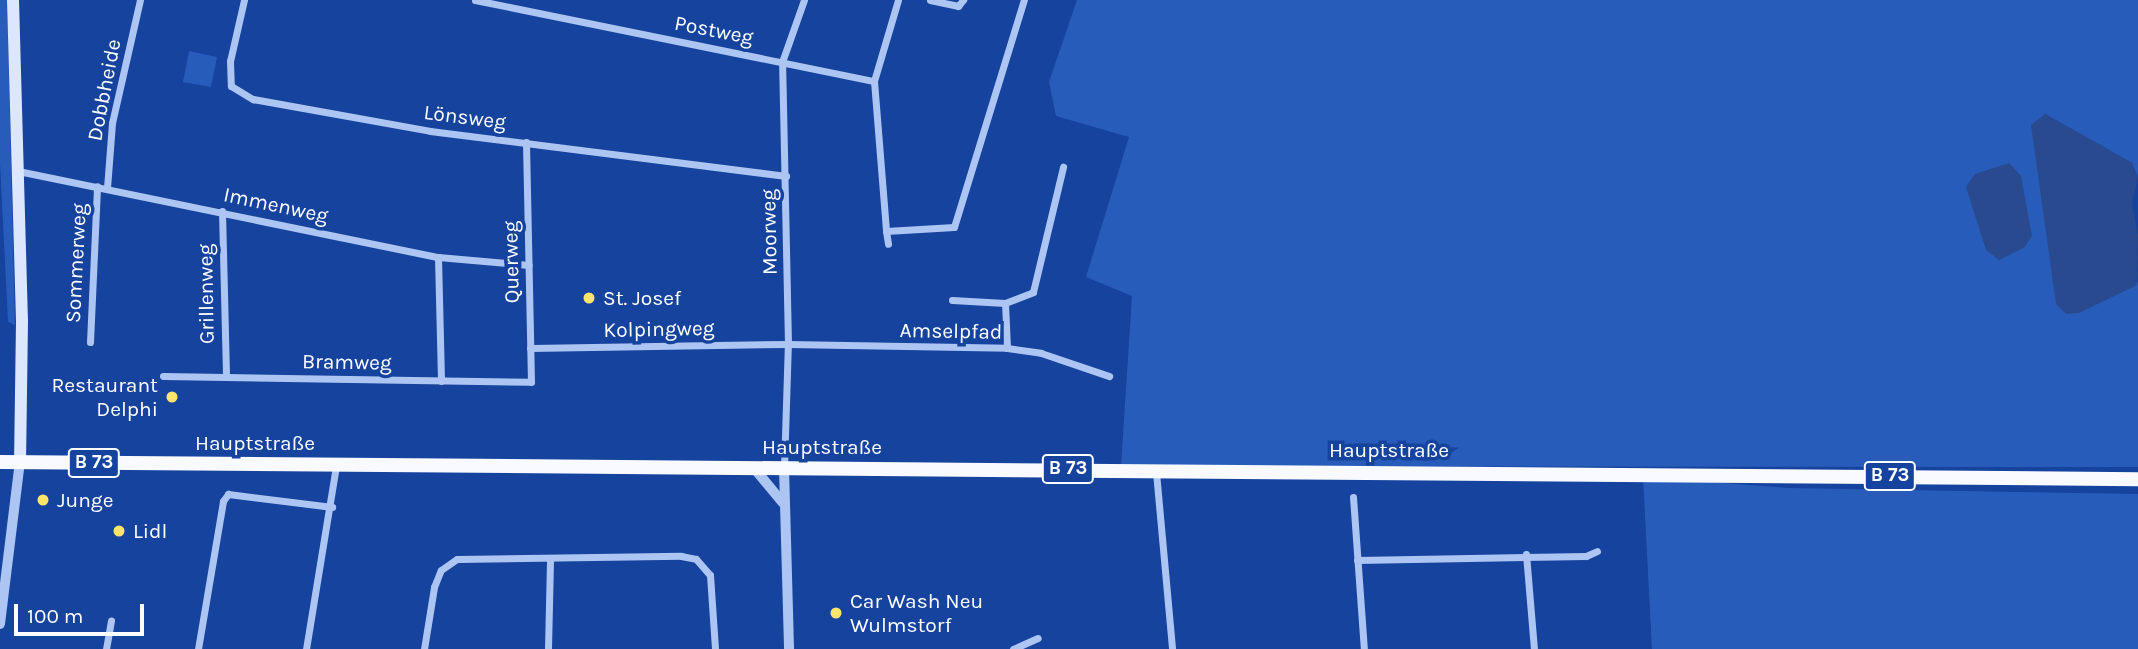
<!DOCTYPE html>
<html>
<head>
<meta charset="utf-8">
<style>
  body { margin:0 }
  #map { position:relative; width:2138px; height:649px; overflow:hidden; background:#15439d; font-family:Karla,sans-serif }
  div>[style] { position:absolute }
  .green>* { inset:0; background:#285cbb }
  .water>* { inset:0; background:#294a8e }
  .minor>* { height:7px; margin:-3.5px; padding:0 3.5px; transform-origin:3.5px; border-radius:3.5px; background:#acc5f3 }
  .tertiary>* { height:10px; margin:-5px; padding:0 5px; transform-origin:5px; border-radius:5px; background:#acc5f3 }
  .secondary>* { height:12px; margin:-6px; padding:0 6px; transform-origin:6px; border-radius:6px; background:#dce7fd }
  .primary>* { height:14px; margin:-7px; padding:0 7px; transform-origin:7px; border-radius:7px; background:#f8faff }
  .dots>* { width:19px; height:19px; translate:-50% -50%; box-sizing:border-box; border:4px solid #15439d; border-radius:50% }
  span { translate:-50% -50%; white-space:nowrap; text-align:center; line-height:1.15; -webkit-text-stroke:7px #15439d; paint-order:stroke }
  .shield-label span { padding:2px 5px; background:#15439d; border:2px solid; border-radius:5px; -webkit-text-stroke-width:0 }
  .shield-label { font-size:19px; color:#fff; font-weight:700 }
  .street-label { font-size:21px; color:#fff }
  .poi-label { font-size:21px; color:#fff }
  .left { translate:0 -50%; text-align:left }
  .right { translate:-100% -50%; text-align:right }
  .scale { position:absolute; left:14px; top:604px; width:130px; height:32px; box-sizing:border-box; border:4px solid #fff; border-top:0; padding-left:9px; font-size:21px; line-height:24px; white-space:nowrap; color:#fff; -webkit-text-stroke:5px #15439d; paint-order:stroke }
</style>
</head>
<body>
<div id="map">
  <div class="green">
    <i style="clip-path:polygon(0 0,7px 0,15px 325px,8px 322px,0 163px)"></i>
    <i style="clip-path:polygon(1077px 0,2138px 0,2138px 178px,2132px 163px,2045px 114px,2136px 285px,2138px 281px,2138px 467px,1121px 466px,1132px 296px,1086px 277px,1129px 137px,1056px 116px,1049px 82px)"></i>
    <i style="clip-path:polygon(189px 51px,217px 57px,211px 87px,183px 82px)"></i>
    <i style="clip-path:polygon(1643px 477px,1789px 488px,2138px 494px,2138px 649px,1652px 649px)"></i>
  </div>
  <div class="water">
    <i style="clip-path:polygon(2045px 114px,2132px 163px,2138px 178px,2132px 203px,2138px 235px,2137px 285px,2079px 313px,2066px 314px,2056px 304px,2031px 125px)"></i>
    <i style="clip-path:polygon(2009px 163px,2021px 176px,2032px 236px,2025px 247px,1999px 260px,1986px 250px,1966px 187px,1975px 174px)"></i>
  </div>
  <div class="minor">
    <i style="left:244px;top:0;width:63px;rotate:102.9deg"></i>
    <i style="left:230px;top:61px;width:25px;rotate:88deg"></i>
    <i style="left:231px;top:86px;width:26px;rotate:31deg"></i>
    <i style="left:253px;top:99px;width:180px;rotate:10.2deg"></i>
    <i style="left:430px;top:131px;width:359px;rotate:7.2deg"></i>
    <i style="left:475px;top:0;width:407px;rotate:11.5deg"></i>
    <i style="left:898px;top:0;width:84px;rotate:106.5deg"></i>
    <i style="left:874px;top:81px;width:150px;rotate:85.4deg"></i>
    <i style="left:886px;top:231px;width:68px;rotate:-3.4deg"></i>
    <i style="left:954px;top:227px;width:238px;rotate:-72.9deg"></i>
    <i style="left:930px;top:0;width:29px;rotate:12deg"></i>
    <i style="left:958px;top:6px;width:8px;rotate:-50deg"></i>
    <i style="left:18px;top:171px;width:429px;rotate:11.6deg"></i>
    <i style="left:438px;top:257px;width:91px;rotate:5deg"></i>
    <i style="left:107px;top:188px;width:65px;rotate:-85.6deg"></i>
    <i style="left:112px;top:123px;width:126px;rotate:-77.2deg"></i>
    <i style="left:222px;top:211px;width:166px;rotate:88.6deg"></i>
    <i style="left:886px;top:231px;width:13px;rotate:81deg"></i>
    <i style="left:438px;top:257px;width:124px;rotate:88.6deg"></i>
    <i style="left:952px;top:300px;width:53px;rotate:3.2deg"></i>
    <i style="left:90px;top:342px;width:156px;rotate:-87.4deg"></i>
    <i style="left:530px;top:348px;width:258px;rotate:-0.9deg"></i>
    <i style="left:788px;top:344px;width:219px;rotate:1deg"></i>
    <i style="left:1007px;top:348px;width:34px;rotate:8deg"></i>
    <i style="left:1041px;top:353px;width:72px;rotate:18.7deg"></i>
    <i style="left:1007px;top:348px;width:45px;rotate:-92.5deg"></i>
    <i style="left:1005px;top:303px;width:30px;rotate:-21deg"></i>
    <i style="left:1033px;top:292px;width:129px;rotate:-76.5deg"></i>
    <i style="left:163px;top:376px;width:368px;rotate:0.9deg"></i>
    <i style="left:531px;top:382px;width:240px;rotate:-91.2deg"></i>
    <i style="left:784px;top:468px;width:124px;rotate:-88.2deg"></i>
    <i style="left:788px;top:344px;width:282px;rotate:-91.2deg"></i>
    <i style="left:782px;top:62px;width:66px;rotate:-70.5deg"></i>
    <i style="left:1156px;top:472px;width:178px;rotate:84.8deg"></i>
    <i style="left:1353px;top:497px;width:152px;rotate:85.9deg"></i>
    <i style="left:1526px;top:554px;width:95px;rotate:85.2deg"></i>
    <i style="left:1357px;top:560px;width:229px;rotate:-1deg"></i>
    <i style="left:1586px;top:556px;width:12px;rotate:-24deg"></i>
    <i style="left:106px;top:649px;width:29px;rotate:-80deg"></i>
    <i style="left:198px;top:649px;width:150px;rotate:-80.4deg"></i>
    <i style="left:223px;top:501px;width:9px;rotate:-54deg"></i>
    <i style="left:228px;top:494px;width:105px;rotate:7.1deg"></i>
    <i style="left:306px;top:649px;width:186px;rotate:-80.7deg"></i>
    <i style="left:424px;top:649px;width:63px;rotate:-80.8deg"></i>
    <i style="left:434px;top:587px;width:18px;rotate:-68deg"></i>
    <i style="left:441px;top:570px;width:19px;rotate:-35deg"></i>
    <i style="left:457px;top:559px;width:224px;rotate:-0.8deg"></i>
    <i style="left:681px;top:556px;width:15px;rotate:11deg"></i>
    <i style="left:696px;top:559px;width:21px;rotate:49deg"></i>
    <i style="left:710px;top:575px;width:74px;rotate:86.1deg"></i>
    <i style="left:548px;top:649px;width:89px;rotate:-88.7deg"></i>
    <i style="left:1013px;top:649px;width:27px;rotate:-24deg"></i>
  </div>
  <div class="tertiary">
    <i style="left:754px;top:468px;width:45px;rotate:50.4deg"></i>
    <i style="left:784px;top:468px;width:181px;rotate:88.4deg"></i>
    <i style="left:0;top:624px;width:163px;rotate:-83deg"></i>
  </div>
  <div class="secondary">
    <i style="left:13px;top:0;width:321px;rotate:88.4deg"></i>
    <i style="left:22px;top:321px;width:141px;rotate:90.8deg"></i>
  </div>
  <div class="primary">
    <i style="left:0;top:462px;width:2138px;rotate:0.46deg"></i>
  </div>
  <div class="dots">
    <i style="left:589px;top:298px;background:#ffe46e"></i>
    <i style="left:172px;top:397px;background:#ffe46e"></i>
    <i style="left:43px;top:500px;background:#ffe46e"></i>
    <i style="left:119px;top:531px;background:#ffe46e"></i>
    <i style="left:836px;top:613px;background:#ffe46e"></i>
  </div>
  <div class="shield-label">
    <span style="left:94px;top:463px">B 73</span>
    <span style="left:1068px;top:469px">B 73</span>
    <span style="left:1890px;top:476px">B 73</span>
  </div>
  <div class="street-label">
    <span style="left:714px;top:30px;rotate:11deg">Postweg</span>
    <span style="left:104px;top:90px;rotate:-79deg">Dobbheide</span>
    <span style="left:465px;top:117px;rotate:7deg">Lönsweg</span>
    <span style="left:276px;top:205px;rotate:12deg">Immenweg</span>
    <span style="left:769px;top:232px;rotate:-91deg">Moorweg</span>
    <span style="left:511px;top:262px;rotate:-91deg">Querweg</span>
    <span style="left:76px;top:263px;rotate:-87deg">Sommerweg</span>
    <span style="left:206px;top:294px;rotate:-91deg">Grillenweg</span>
    <span style="left:659px;top:329px;rotate:-1deg">Kolpingweg</span>
    <span style="left:951px;top:331px;rotate:1deg">Amselpfad</span>
    <span style="left:347px;top:362px;rotate:1deg">Bramweg</span>
    <span style="left:255px;top:443px">Hauptstraße</span>
    <span style="left:822px;top:447px">Hauptstraße</span>
    <span style="left:1389px;top:450px">Hauptstraße</span>
  </div>
  <div class="poi-label">
    <span class="left" style="left:603px;top:298px">St. Josef</span>
    <span class="right" style="left:158px;top:397px">Restaurant<br>Delphi</span>
    <span class="left" style="left:57px;top:500px">Junge</span>
    <span class="left" style="left:133px;top:531px">Lidl</span>
    <span class="left" style="left:850px;top:613px">Car Wash Neu<br>Wulmstorf</span>
  </div>
  <div class="scale">100 m</div>
</div>
</body>
</html>
